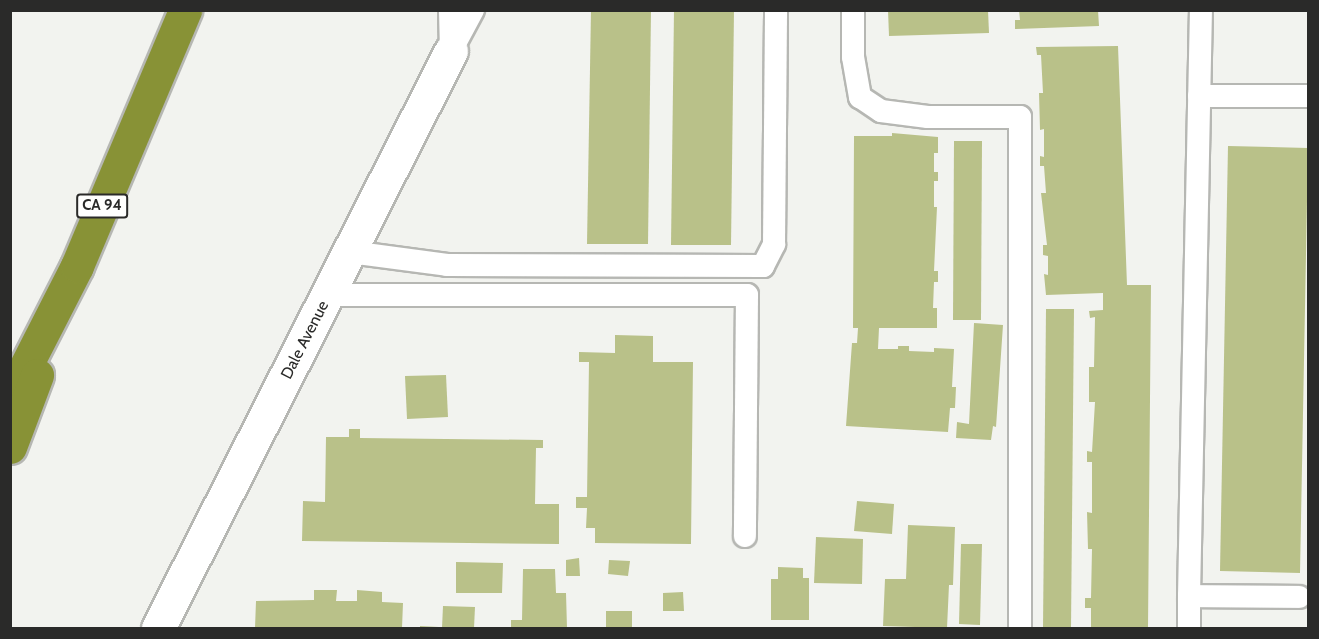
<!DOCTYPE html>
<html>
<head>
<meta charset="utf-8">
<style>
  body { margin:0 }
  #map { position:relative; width:1319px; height:639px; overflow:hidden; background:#f2f3ef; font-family:Cabin,sans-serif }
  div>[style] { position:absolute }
  .building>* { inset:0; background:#b9c189 }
  .roads { filter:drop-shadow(2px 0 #b6b7b3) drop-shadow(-2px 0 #b6b7b3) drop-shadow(0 2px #b6b7b3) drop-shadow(0 -2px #b6b7b3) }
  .lane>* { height:22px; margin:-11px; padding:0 11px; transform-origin:11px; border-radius:11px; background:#fff }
  .street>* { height:33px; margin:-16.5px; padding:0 16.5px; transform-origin:16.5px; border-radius:16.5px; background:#fff }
  .highway>* { height:33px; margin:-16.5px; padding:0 16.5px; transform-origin:16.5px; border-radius:16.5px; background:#889236 }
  span { translate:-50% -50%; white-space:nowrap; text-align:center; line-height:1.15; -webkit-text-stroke:4.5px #fffffe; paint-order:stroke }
  .shield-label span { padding:2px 4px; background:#fffffe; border:2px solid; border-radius:4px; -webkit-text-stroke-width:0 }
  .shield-label { font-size:15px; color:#2a2a29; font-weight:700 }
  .street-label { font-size:16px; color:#2a2a29 }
  .frame { position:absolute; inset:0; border:12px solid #2a2a29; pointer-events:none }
</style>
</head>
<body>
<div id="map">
  <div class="building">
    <i style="clip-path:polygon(591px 10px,651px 10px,648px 244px,587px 244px)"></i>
    <i style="clip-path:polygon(674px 10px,734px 10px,731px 245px,671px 245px)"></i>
    <i style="clip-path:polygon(888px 10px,988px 10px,989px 33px,889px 36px)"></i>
    <i style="clip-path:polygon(1019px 10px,1098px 10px,1099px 26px,1015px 29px,1015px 20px,1020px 20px)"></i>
    <i style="clip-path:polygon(1118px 46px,1127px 285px,1151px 285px,1148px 628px,1091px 628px,1091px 608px,1085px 608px,1085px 598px,1091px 598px,1092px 549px,1088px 549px,1087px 512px,1092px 513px,1092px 462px,1087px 462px,1087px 451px,1092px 452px,1095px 402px,1089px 402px,1089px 367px,1094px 367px,1095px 317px,1090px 318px,1089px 311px,1103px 310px,1103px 293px,1046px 295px,1044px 274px,1048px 275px,1048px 256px,1043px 255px,1043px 245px,1047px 245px,1041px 193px,1046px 193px,1044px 166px,1040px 166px,1040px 156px,1044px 157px,1044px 129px,1040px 130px,1039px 93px,1043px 93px,1041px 55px,1037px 55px,1036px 47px)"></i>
    <i style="clip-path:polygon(892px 133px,938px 137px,938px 153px,934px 153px,934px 172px,938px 172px,938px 181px,934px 181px,934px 207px,937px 207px,934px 271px,938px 271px,938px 282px,934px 282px,933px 308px,937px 308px,937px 328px,879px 328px,878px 349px,898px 349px,898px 346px,909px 346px,909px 351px,934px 352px,934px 348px,954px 349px,952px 387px,956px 387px,955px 408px,950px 408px,948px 432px,846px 426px,852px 343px,857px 343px,858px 328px,853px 328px,854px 136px,892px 136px)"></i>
    <i style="clip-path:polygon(954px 141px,982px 141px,981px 320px,953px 320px)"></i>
    <i style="clip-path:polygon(1228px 146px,1308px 148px,1300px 573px,1220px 571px)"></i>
    <i style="clip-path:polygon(1046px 309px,1074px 309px,1071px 628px,1043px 628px)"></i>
    <i style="clip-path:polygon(974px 323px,1003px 325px,996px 427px,993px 426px,991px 440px,956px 438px,957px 422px,969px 424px)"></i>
    <i style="clip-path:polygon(615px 335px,653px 336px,653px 362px,693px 362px,691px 544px,595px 543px,595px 528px,586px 528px,587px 508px,576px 508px,576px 497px,587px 497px,589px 362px,579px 362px,579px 352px,615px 353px)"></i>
    <i style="clip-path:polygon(446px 375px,448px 417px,407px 419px,405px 376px)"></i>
    <i style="clip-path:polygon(349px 429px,360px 429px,360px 438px,543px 440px,543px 448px,536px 448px,535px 504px,559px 504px,559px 544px,302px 541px,303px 501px,325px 502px,326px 437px,349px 437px)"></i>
    <i style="clip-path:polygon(857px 501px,894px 504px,892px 534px,854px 531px)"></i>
    <i style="clip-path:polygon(908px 525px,955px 527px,953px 585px,949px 585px,947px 628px,883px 626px,885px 579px,906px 579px)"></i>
    <i style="clip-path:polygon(816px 537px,863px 539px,862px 584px,814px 583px)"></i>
    <i style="clip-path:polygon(961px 544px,982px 544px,980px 625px,959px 624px)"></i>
    <i style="clip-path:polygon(579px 558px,580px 576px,566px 576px,566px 560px)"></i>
    <i style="clip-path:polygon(609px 560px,630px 561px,628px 576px,608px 574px)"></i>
    <i style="clip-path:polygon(456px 562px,503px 563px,502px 593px,456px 593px)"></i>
    <i style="clip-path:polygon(778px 567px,803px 568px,803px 578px,809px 578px,809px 620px,771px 620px,771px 579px,778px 579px)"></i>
    <i style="clip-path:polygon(523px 569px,555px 569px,556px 593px,566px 593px,567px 628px,511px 628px,511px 620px,522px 620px)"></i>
    <i style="clip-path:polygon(314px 590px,337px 590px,336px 601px,357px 601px,357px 590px,382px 592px,382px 602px,403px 603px,402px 628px,255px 628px,256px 601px,314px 600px)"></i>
    <i style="clip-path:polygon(683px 592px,684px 611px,663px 611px,663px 593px)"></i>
    <i style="clip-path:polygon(443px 606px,475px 607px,474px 628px,442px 628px)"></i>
    <i style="clip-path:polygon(606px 611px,632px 611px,632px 628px,606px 628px)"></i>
    <i style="clip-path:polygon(420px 626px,439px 627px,438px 628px,420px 628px)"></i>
  </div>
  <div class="roads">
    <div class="lane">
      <i style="left:450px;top:10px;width:41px;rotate:88.6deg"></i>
      <i style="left:451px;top:51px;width:47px;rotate:-61.8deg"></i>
      <i style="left:853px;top:10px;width:47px;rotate:90deg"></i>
      <i style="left:853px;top:57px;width:41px;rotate:80.1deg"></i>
      <i style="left:860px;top:97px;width:25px;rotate:34deg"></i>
      <i style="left:881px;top:111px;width:47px;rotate:7.3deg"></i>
      <i style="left:928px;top:117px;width:92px"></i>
      <i style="left:1020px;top:117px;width:511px;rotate:90deg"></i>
      <i style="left:1199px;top:96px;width:109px"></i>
      <i style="left:350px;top:252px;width:98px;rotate:7.6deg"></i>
      <i style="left:447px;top:265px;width:316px;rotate:0.2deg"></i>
      <i style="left:763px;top:266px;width:25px;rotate:-63deg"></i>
      <i style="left:774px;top:244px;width:234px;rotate:-89.5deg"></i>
      <i style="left:328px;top:295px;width:419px"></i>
      <i style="left:747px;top:295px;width:241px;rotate:90.5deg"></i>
      <i style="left:1189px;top:596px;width:586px;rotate:-88.83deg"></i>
      <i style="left:1189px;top:628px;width:32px;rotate:-90deg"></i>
      <i style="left:1189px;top:596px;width:110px;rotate:0.5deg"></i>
    </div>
    <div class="street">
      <i style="left:158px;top:628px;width:647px;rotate:-63.08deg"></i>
    </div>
    <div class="highway">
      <i style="left:10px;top:397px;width:147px;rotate:-62.9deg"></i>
      <i style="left:77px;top:266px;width:278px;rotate:-67.1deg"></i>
      <i style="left:10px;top:447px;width:77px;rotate:-69.4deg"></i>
    </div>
  </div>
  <div class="shield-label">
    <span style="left:102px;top:206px">CA 94</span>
  </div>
  <div class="street-label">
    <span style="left:305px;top:340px;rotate:-63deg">Dale Avenue</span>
  </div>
  <div class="frame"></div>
</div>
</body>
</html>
